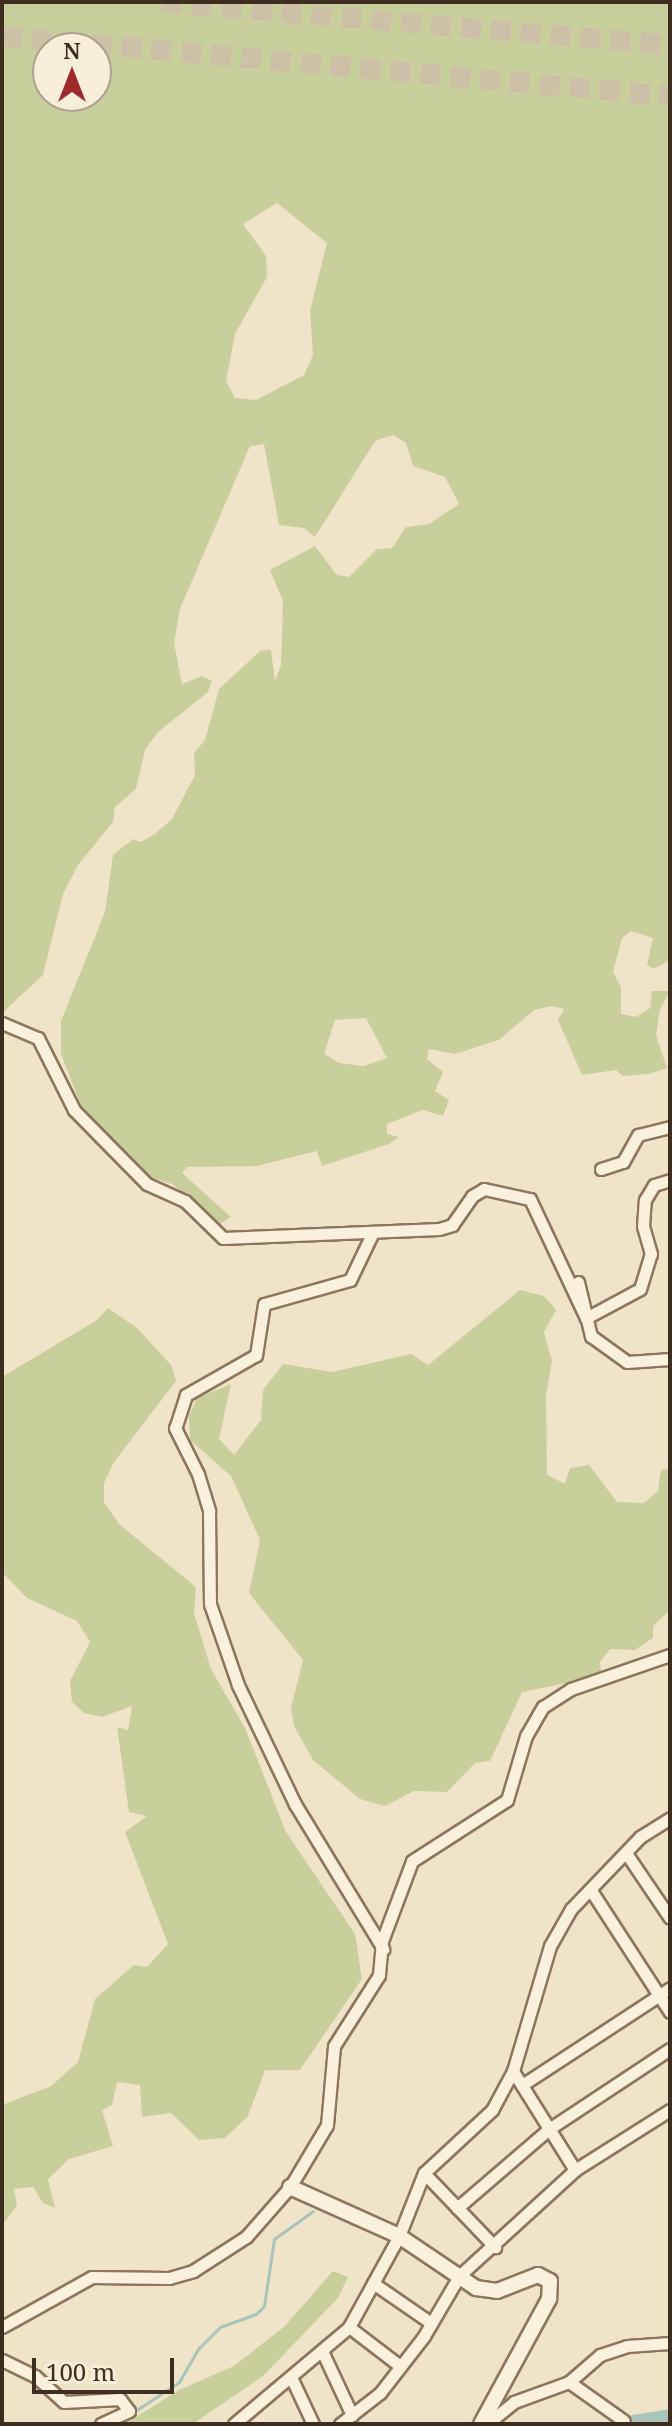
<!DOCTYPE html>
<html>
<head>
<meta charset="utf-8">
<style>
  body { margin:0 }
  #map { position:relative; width:672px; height:2426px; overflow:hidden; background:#f0e4c8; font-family:"Noto Serif",serif }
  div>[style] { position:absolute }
  .green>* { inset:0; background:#c9cf9b }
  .stream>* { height:3px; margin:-1.5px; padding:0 1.5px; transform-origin:1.5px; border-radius:1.5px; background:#a9c4bc }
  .river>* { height:18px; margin:-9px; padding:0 9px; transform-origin:9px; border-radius:9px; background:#a9c4bc }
  .motorway-tunnel>* { height:20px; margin-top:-10px; transform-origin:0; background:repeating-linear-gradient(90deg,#ccc0a6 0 20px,transparent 0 30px) }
  .roads { filter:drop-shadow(2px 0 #8d765c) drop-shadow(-2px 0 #8d765c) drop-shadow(0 2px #8d765c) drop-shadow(0 -2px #8d765c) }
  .minor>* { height:11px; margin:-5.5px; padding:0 5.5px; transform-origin:5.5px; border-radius:5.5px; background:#faf1dc }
  .tertiary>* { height:14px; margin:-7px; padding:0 7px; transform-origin:7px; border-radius:7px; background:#faf1dc }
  span { translate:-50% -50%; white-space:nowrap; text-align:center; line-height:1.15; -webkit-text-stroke:7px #f7eed8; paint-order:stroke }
  .frame { position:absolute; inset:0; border:4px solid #3d2e20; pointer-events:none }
  .north { position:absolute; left:32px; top:32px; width:80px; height:80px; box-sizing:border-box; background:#f7eed8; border:2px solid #ada18e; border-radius:50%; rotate:0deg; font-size:22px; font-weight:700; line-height:32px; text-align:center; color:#3d2e20 }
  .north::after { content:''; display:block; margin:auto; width:28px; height:36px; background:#9e2a2b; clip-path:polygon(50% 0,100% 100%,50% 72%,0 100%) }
  .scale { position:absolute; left:32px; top:2358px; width:142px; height:36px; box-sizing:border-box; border:4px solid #3d2e20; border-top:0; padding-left:10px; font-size:24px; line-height:28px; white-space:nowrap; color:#3d2e20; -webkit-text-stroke:6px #f7eed8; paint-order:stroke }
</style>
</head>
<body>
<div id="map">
  <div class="green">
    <i style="clip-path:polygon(evenodd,2px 2px,670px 2px,670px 960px,653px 969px,647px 965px,653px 938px,631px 931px,622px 938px,613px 972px,621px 987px,621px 1014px,636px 1017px,650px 1008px,652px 991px,670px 991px,660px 1009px,656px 1035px,667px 1068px,648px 1074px,623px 1076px,616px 1070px,582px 1075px,558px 1020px,564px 1009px,551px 1006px,534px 1010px,499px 1040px,455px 1054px,429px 1049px,427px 1059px,443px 1072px,435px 1091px,449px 1100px,443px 1116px,423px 1110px,387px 1124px,387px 1134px,399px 1137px,389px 1144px,322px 1166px,317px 1151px,257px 1166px,187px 1167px,182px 1173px,231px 1217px,220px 1224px,172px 1184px,149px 1177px,83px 1111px,61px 1054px,61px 1021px,105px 912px,113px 855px,133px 839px,141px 842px,156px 833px,172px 819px,195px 775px,194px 753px,205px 740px,219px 689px,260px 651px,271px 650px,275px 681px,281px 665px,283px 601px,270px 570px,315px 546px,337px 575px,349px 577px,377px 549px,392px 548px,406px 527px,429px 524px,459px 504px,445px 477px,413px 466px,406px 443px,393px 435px,375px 441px,315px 537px,304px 528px,279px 525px,264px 444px,250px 446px,180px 609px,174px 643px,182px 684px,202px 676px,212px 681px,208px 692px,158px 732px,145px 750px,136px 789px,115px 807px,113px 822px,78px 865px,63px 894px,43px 975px,2px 1013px,2px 2px,48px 48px,96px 48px,96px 96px,48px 96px,48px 48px,2px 2px,277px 203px,327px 243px,310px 311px,313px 355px,304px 375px,256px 400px,235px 398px,226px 381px,235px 334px,267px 277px,266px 256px,243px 224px,277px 203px,2px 2px,366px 1018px,387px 1058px,364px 1066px,339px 1063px,324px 1054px,335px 1020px,366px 1018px)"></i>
    <i style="clip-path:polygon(520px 1290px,544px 1296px,556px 1310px,544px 1332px,552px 1361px,546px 1395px,547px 1475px,565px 1484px,570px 1468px,589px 1465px,617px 1502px,644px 1503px,658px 1491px,661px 1470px,670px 1469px,670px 1610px,653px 1626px,653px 1638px,635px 1650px,610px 1649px,600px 1662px,601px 1676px,522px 1692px,490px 1761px,475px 1763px,447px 1792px,414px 1791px,385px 1806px,360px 1799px,313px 1760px,294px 1726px,291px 1708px,303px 1660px,249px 1593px,260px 1540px,231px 1476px,190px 1440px,189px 1416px,197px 1398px,231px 1384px,219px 1439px,234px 1455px,261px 1420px,263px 1390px,283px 1364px,332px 1372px,411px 1354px,428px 1365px)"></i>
    <i style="clip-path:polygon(108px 1308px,137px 1328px,171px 1365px,176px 1381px,114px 1462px,104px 1483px,104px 1502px,119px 1524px,196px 1587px,194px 1613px,211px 1669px,245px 1728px,286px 1832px,355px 1934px,362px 1979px,300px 2070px,265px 2070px,248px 2116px,225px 2138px,199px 2140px,171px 2113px,142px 2117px,140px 2085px,117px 2082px,112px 2105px,102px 2110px,113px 2146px,69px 2159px,48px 2179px,55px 2208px,43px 2203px,33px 2187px,14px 2189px,17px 2206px,2px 2225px,2px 2105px,51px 2086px,78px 2062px,95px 1999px,134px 1965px,147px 1967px,168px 1944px,125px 1832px,147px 1816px,129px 1812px,117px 1727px,128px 1730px,132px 1706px,102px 1717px,84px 1713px,72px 1702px,70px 1681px,90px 1642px,77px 1621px,27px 1598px,2px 1572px,2px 1377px,97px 1320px)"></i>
    <i style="clip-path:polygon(333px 2271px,348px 2277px,338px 2298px,263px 2376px,193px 2424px,125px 2424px,179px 2390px,234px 2366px,285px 2326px)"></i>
  </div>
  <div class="stream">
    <i style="left:132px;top:2413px;width:56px;rotate:-33.4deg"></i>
    <i style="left:179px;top:2382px;width:39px;rotate:-60deg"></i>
    <i style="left:199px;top:2348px;width:30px;rotate:-45deg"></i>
    <i style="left:220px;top:2327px;width:38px;rotate:-20deg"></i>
    <i style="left:256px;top:2314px;width:11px;rotate:-45deg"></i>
    <i style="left:264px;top:2306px;width:68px;rotate:-81.5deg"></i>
    <i style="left:274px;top:2239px;width:48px;rotate:-35.7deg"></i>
  </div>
  <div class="river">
    <i style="left:634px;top:2424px;width:36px;rotate:-9deg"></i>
  </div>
  <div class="motorway-tunnel">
    <i style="left:162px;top:2px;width:510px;rotate:4.84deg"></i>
    <i style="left:2px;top:36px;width:671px;rotate:5.13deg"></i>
  </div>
  <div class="roads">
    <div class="minor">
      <i style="left:2px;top:1023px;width:39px;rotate:23deg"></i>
      <i style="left:38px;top:1038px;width:80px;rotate:63.4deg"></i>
      <i style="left:74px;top:1110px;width:104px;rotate:45.4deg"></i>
      <i style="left:147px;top:1184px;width:42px;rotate:24.1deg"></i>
      <i style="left:185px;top:1201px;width:53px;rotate:44.2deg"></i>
      <i style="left:223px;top:1238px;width:216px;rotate:-2.4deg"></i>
      <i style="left:439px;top:1229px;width:14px;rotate:-17deg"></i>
      <i style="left:452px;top:1225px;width:35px;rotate:-55deg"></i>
      <i style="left:472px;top:1196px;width:14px;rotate:-30deg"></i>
      <i style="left:484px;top:1189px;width:47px;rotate:12.3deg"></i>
      <i style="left:530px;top:1199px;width:132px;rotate:64.8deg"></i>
      <i style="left:601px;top:1169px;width:23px;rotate:-18deg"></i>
      <i style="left:623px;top:1162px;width:31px;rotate:-61deg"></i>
      <i style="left:638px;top:1135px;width:33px;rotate:-14deg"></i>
      <i style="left:373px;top:1232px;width:53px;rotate:115.6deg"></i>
      <i style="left:350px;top:1280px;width:89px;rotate:164.4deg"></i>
      <i style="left:264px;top:1304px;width:52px;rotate:98.9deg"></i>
      <i style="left:256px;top:1355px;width:81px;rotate:150.3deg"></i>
      <i style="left:186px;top:1395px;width:35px;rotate:108deg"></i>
      <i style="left:175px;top:1428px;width:51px;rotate:63.4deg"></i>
      <i style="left:198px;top:1474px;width:39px;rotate:73deg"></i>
      <i style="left:209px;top:1511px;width:93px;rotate:89.4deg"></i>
      <i style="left:210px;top:1604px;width:86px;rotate:70.9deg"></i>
      <i style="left:238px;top:1685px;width:132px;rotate:64.4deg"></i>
      <i style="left:295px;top:1804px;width:170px;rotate:58.7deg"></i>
      <i style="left:578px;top:1282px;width:56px;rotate:76.5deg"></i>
      <i style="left:591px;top:1336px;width:44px;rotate:35.8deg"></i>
      <i style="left:627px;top:1362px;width:43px;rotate:-4deg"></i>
      <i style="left:586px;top:1318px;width:61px;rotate:-28.2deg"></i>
      <i style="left:640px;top:1289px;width:37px;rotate:-73deg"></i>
      <i style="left:651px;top:1254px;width:29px;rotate:-106deg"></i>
      <i style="left:643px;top:1226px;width:26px;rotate:-86deg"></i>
      <i style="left:645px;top:1200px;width:17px;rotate:-59deg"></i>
      <i style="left:654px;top:1185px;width:17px;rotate:-17deg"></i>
      <i style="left:626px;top:1853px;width:78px;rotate:55.9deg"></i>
      <i style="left:592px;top:1892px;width:143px;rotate:57deg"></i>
      <i style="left:522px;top:2085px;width:177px;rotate:-33.2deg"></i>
      <i style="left:575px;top:2170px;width:117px;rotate:-122.1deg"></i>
      <i style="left:513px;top:2071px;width:130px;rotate:-73.5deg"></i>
      <i style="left:550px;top:1946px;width:43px;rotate:-60.4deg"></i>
      <i style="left:571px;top:1909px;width:100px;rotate:-46.2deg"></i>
      <i style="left:640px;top:1837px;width:36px;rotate:-32deg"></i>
      <i style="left:424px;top:2173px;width:103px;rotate:46.2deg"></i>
      <i style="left:457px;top:2208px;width:121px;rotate:-40.7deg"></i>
      <i style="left:549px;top:2129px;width:145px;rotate:-33.5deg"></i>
      <i style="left:373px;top:2283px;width:70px;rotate:34.6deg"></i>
      <i style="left:2px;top:2327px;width:103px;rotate:-29.1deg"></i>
      <i style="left:92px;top:2277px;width:77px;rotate:0.7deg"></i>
      <i style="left:169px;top:2278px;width:25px;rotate:-16deg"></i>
      <i style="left:193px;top:2271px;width:63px;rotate:-32.7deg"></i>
      <i style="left:246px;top:2237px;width:67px;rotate:-48.7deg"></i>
      <i style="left:290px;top:2187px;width:72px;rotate:-59.2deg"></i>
      <i style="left:327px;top:2125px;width:79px;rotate:-84.9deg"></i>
      <i style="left:334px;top:2046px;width:84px;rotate:-57.6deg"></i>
      <i style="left:379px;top:1975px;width:34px;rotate:-85deg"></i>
      <i style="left:382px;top:1941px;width:85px;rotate:-69.4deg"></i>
      <i style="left:412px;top:1861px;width:113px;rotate:-32.7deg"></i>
      <i style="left:507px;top:1800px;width:67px;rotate:-73.5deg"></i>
      <i style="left:526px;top:1736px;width:34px;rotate:-60deg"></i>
      <i style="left:543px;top:1707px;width:33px;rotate:-33deg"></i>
      <i style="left:571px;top:1689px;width:105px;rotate:-19deg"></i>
      <i style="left:349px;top:2327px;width:64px;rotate:37.4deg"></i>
      <i style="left:322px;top:2351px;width:71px;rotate:64.9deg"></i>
      <i style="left:2px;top:2360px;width:37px;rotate:26deg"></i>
      <i style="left:35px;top:2376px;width:39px;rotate:42deg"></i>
      <i style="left:64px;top:2402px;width:56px;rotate:-3.1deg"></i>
      <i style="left:120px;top:2399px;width:15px;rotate:53deg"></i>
      <i style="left:129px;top:2411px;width:31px;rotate:155deg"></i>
      <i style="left:291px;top:2377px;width:52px;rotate:64.9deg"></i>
      <i style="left:569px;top:2382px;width:67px;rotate:35.3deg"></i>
      <i style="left:234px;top:2424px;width:150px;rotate:-40.1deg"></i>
      <i style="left:349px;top:2327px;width:104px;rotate:-61.2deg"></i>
      <i style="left:399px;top:2236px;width:68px;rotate:-68.4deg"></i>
      <i style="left:424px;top:2173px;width:93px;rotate:-42.8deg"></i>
      <i style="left:492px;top:2110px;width:44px;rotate:-61.7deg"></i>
      <i style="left:340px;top:2424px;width:51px;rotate:-37.8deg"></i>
      <i style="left:380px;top:2393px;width:72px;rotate:-52.3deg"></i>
      <i style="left:424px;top:2336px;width:69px;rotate:-59.7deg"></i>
      <i style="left:459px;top:2276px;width:157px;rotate:-42.4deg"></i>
      <i style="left:575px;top:2170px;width:112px;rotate:-32.3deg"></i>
      <i style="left:487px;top:2424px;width:35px;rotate:-39deg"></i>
      <i style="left:514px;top:2402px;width:59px;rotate:-20deg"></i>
      <i style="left:569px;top:2382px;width:41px;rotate:-41.1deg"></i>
      <i style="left:600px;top:2355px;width:28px;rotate:-18deg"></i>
      <i style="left:627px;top:2346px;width:43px;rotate:-4deg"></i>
    </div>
    <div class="tertiary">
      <i style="left:290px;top:2187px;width:120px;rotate:24.2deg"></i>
      <i style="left:399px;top:2236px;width:93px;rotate:34deg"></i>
      <i style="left:476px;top:2288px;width:21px;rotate:8deg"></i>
      <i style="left:497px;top:2291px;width:44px;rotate:-21.3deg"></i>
      <i style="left:538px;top:2275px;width:13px;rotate:27deg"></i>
      <i style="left:550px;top:2281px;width:18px;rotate:93deg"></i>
      <i style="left:549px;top:2299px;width:142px;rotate:118.5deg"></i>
    </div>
  </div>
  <div class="frame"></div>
  <div class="north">N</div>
  <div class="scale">100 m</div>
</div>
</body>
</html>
